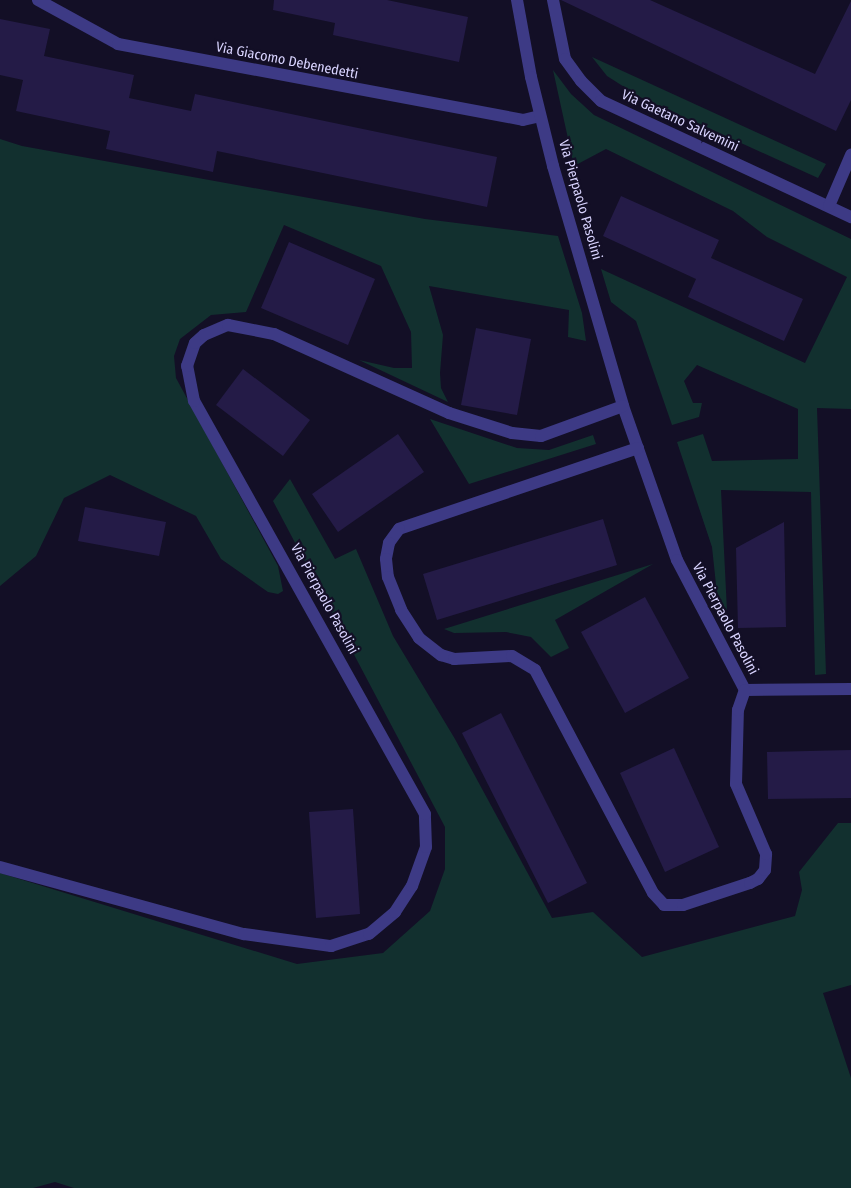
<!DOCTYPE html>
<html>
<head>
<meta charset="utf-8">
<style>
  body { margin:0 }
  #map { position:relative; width:851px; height:1188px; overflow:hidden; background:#130f26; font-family:"Fira Sans Condensed",sans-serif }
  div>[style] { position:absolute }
  .green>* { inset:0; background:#12302f }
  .building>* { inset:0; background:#241b47 }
  .minor>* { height:12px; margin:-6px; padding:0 6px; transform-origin:6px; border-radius:6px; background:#3d3a85 }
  span { translate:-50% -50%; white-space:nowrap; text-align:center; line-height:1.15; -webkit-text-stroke:4.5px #130f26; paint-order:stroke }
  .street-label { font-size:14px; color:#d9d4ff }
</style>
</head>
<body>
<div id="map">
  <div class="green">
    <i style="clip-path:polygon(592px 57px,826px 164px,818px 178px,640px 97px,607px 76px)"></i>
    <i style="clip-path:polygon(553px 70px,571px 94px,594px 115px,851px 239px,851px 409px,817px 408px,826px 674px,815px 675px,811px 492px,721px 490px,727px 611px,717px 594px,712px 547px,677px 442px,703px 434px,712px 461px,798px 459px,798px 409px,697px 365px,684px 381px,693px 403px,702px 403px,699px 417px,672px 425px,636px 321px,611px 302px,601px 269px,805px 363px,847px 277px,767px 237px,733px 211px,606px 149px,574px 166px)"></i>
    <i style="clip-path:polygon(0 139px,22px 146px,425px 219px,558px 236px,582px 313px,586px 341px,568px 337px,569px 310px,429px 286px,443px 335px,440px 373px,441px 388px,448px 402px,359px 360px,394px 368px,412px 368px,411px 332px,381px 266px,284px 225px,246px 312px,211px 315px,180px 339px,174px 356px,176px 378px,278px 566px,283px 591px,278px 594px,268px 592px,221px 559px,196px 516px,110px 475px,64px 498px,36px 556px,0 586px)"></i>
    <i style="clip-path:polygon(430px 419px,517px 448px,549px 450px,593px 435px,596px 444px,469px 484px)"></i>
    <i style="clip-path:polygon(290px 479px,335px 559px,356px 549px,393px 636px,455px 739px,552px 918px,593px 912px,642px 957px,795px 916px,802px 890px,799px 872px,838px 823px,851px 823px,851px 985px,823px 993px,851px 1078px,851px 1188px,74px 1188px,55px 1182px,33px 1188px,0 1188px,0 873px,297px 964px,383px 953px,430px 911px,445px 869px,445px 827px,273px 501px)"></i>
    <i style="clip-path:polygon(653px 564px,555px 620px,569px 648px,551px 657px,531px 637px,506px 632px,454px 633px,444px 629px)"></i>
  </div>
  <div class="building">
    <i style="clip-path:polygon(274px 0,387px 0,468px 17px,459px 62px,333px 35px,335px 23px,273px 10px)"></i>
    <i style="clip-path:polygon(561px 0,650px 0,815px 74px,851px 1px,851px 100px,836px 131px)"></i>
    <i style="clip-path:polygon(0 19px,50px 29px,44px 56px,134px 75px,129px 98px,191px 111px,195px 94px,497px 157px,487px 207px,217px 151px,213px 172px,106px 149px,110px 131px,16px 111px,23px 80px,0 75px)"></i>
    <i style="clip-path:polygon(621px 196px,719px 240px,711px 258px,803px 299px,784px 341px,688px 297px,696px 279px,603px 236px)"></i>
    <i style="clip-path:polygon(289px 242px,375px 279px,348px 345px,261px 308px)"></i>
    <i style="clip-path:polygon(476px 328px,531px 339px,517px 415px,461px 405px)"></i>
    <i style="clip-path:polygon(243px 369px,310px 420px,283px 456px,216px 405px)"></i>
    <i style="clip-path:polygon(398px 434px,424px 472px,338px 532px,312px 494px)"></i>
    <i style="clip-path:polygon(85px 507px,166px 522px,159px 556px,78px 541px)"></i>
    <i style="clip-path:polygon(603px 519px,617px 565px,437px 620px,423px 574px)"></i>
    <i style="clip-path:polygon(784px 522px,786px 627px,738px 628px,736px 548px)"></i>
    <i style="clip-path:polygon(645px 597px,689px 678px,625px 713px,581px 632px)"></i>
    <i style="clip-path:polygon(501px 713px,587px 883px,548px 903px,462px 733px)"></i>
    <i style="clip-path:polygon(674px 748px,719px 847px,665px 872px,620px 773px)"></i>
    <i style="clip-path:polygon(851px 750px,851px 798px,768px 799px,767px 752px)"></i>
    <i style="clip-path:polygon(353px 809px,360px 914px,316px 918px,309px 812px)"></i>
  </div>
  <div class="minor">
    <i style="left:38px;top:0;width:91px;rotate:28.8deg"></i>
    <i style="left:118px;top:44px;width:412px;rotate:10.6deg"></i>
    <i style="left:523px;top:120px;width:17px;rotate:-13deg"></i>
    <i style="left:517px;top:0;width:78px;rotate:79.7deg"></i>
    <i style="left:531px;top:77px;width:92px;rotate:76.1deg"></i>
    <i style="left:553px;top:166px;width:250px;rotate:73.7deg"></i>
    <i style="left:623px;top:406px;width:163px;rotate:70.7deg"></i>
    <i style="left:677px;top:560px;width:147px;rotate:62.4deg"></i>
    <i style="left:745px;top:690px;width:106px;rotate:-0.5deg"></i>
    <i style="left:553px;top:0;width:60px;rotate:78.5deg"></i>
    <i style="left:565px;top:59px;width:27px;rotate:54deg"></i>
    <i style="left:581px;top:81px;width:28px;rotate:45deg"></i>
    <i style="left:601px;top:101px;width:276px;rotate:24.9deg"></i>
    <i style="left:829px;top:206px;width:56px;rotate:-66.7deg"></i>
    <i style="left:638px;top:448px;width:252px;rotate:161.3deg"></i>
    <i style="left:399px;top:529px;width:17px;rotate:126deg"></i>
    <i style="left:389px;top:543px;width:16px;rotate:101deg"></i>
    <i style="left:386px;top:559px;width:18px;rotate:84deg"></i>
    <i style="left:388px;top:577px;width:35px;rotate:68deg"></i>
    <i style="left:401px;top:610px;width:33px;rotate:57deg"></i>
    <i style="left:419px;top:638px;width:28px;rotate:38deg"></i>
    <i style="left:441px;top:655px;width:14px;rotate:17deg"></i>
    <i style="left:454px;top:659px;width:58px;rotate:-3deg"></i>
    <i style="left:512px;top:656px;width:27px;rotate:31deg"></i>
    <i style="left:535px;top:670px;width:252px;rotate:62.1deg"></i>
    <i style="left:653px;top:893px;width:16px;rotate:47deg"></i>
    <i style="left:664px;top:905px;width:19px"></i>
    <i style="left:683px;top:905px;width:71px;rotate:-18.2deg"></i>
    <i style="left:750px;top:883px;width:9px;rotate:-27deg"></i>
    <i style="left:758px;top:879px;width:11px;rotate:-52deg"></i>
    <i style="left:765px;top:870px;width:16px;rotate:-86deg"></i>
    <i style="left:766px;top:854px;width:76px;rotate:-113.2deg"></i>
    <i style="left:736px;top:784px;width:74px;rotate:-88.5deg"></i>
    <i style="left:738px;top:710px;width:21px;rotate:-71deg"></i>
    <i style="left:0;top:867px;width:253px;rotate:15.4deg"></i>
    <i style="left:244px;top:934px;width:88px;rotate:7.9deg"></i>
    <i style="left:331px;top:946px;width:40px;rotate:-18deg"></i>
    <i style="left:369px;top:934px;width:34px;rotate:-40deg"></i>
    <i style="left:395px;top:912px;width:31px;rotate:-57deg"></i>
    <i style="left:412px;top:886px;width:41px;rotate:-70.3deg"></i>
    <i style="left:426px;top:847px;width:33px;rotate:-92deg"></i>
    <i style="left:425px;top:814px;width:473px;rotate:-119.2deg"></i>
    <i style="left:194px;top:401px;width:36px;rotate:-101deg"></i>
    <i style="left:187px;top:366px;width:24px;rotate:-71deg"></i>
    <i style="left:195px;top:343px;width:12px;rotate:-42deg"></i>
    <i style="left:204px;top:335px;width:26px;rotate:-23deg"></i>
    <i style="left:228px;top:325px;width:47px;rotate:11.1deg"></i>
    <i style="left:274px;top:334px;width:192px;rotate:24.3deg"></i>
    <i style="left:449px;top:413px;width:66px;rotate:17.6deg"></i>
    <i style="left:512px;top:433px;width:29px;rotate:6deg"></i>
    <i style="left:541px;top:436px;width:87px;rotate:-20.1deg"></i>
  </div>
  <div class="street-label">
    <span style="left:287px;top:61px;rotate:11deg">Via Giacomo Debenedetti</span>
    <span style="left:680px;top:121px;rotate:25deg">Via Gaetano Salvemini</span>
    <span style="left:580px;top:200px;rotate:74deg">Via Pierpaolo Pasolini</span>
    <span style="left:324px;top:599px;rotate:61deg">Via Pierpaolo Pasolini</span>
    <span style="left:725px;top:619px;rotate:62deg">Via Pierpaolo Pasolini</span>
  </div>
</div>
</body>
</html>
